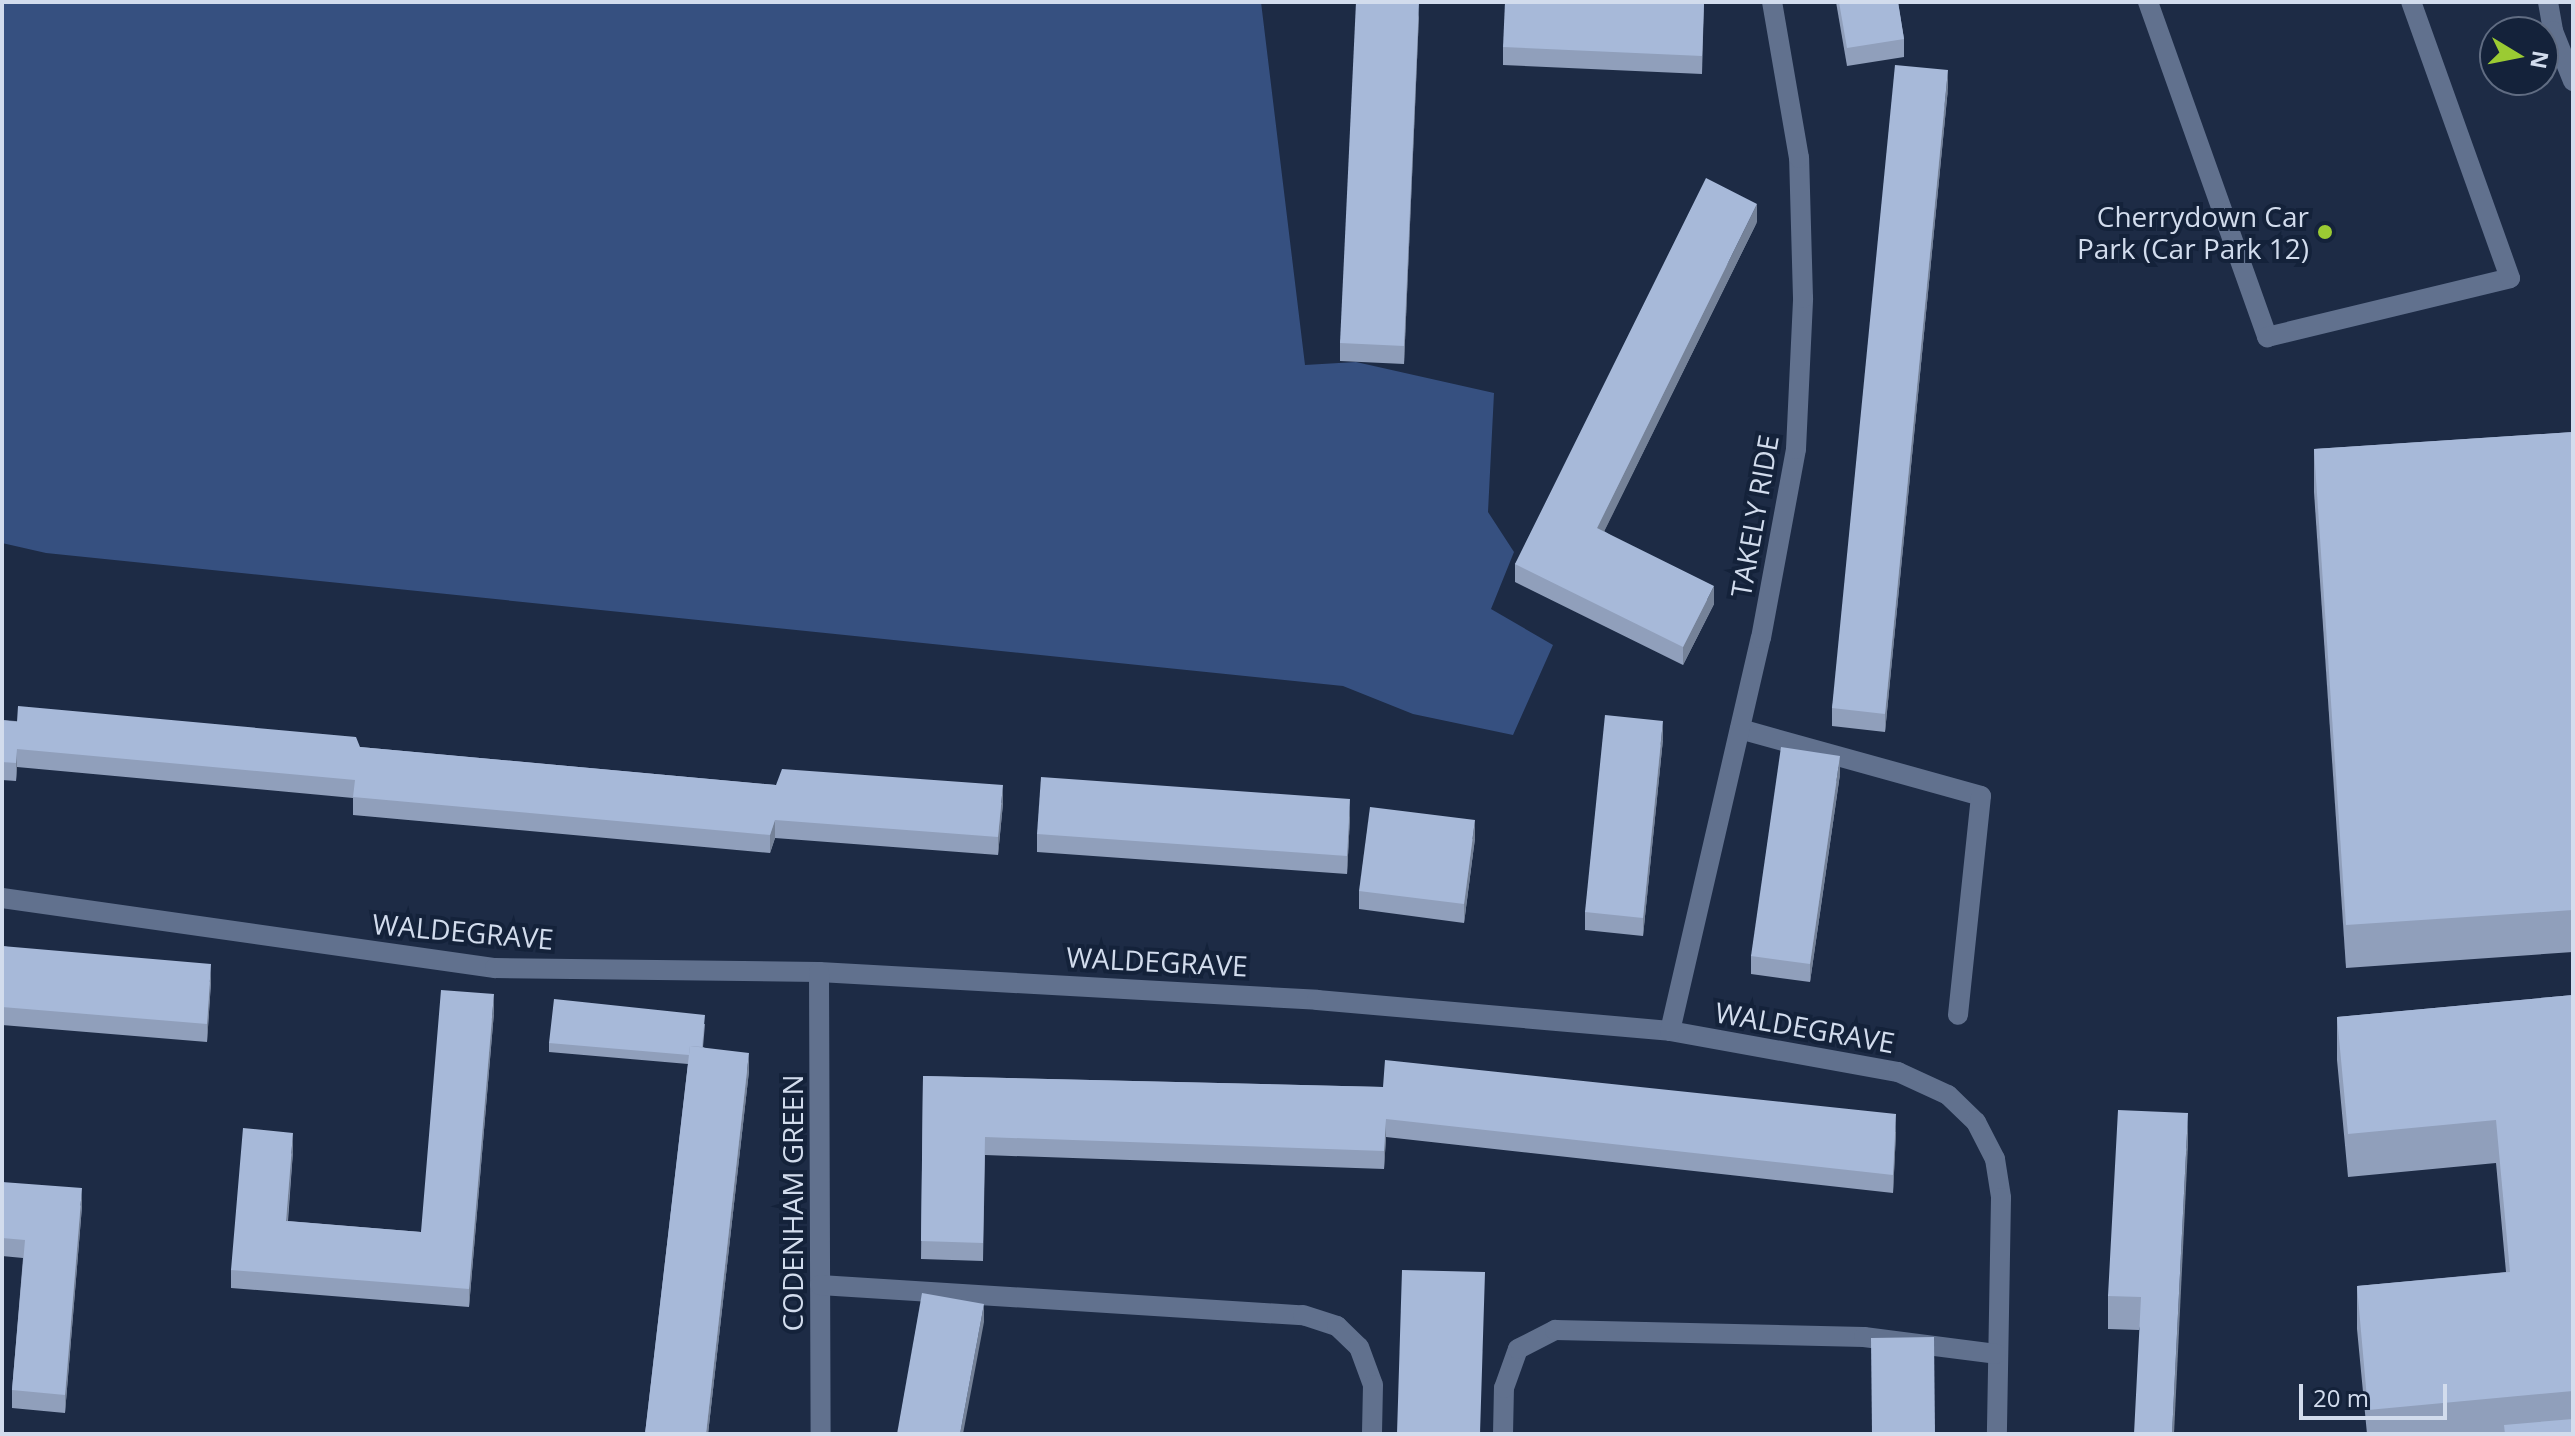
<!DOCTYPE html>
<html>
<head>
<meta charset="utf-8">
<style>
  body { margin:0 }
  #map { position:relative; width:2575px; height:1436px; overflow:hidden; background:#1d2b45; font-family:"Open Sans",sans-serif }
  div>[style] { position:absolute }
  .green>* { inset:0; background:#365080 }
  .minor>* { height:20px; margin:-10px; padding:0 10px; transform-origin:10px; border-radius:10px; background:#61718e }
  .wall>* { inset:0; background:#909fbb }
  .shaded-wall>* { inset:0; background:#758298 }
  .building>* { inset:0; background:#a7b9d9 }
  .dots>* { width:22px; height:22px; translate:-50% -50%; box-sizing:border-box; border:4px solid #14223a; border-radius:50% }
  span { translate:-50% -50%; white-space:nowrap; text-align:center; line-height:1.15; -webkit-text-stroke:8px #14223a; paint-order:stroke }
  .poi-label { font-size:28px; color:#d2dced }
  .right { translate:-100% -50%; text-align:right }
  .street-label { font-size:28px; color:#d2dced }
  .frame { position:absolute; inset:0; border:4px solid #d2dced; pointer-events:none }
  .north { position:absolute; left:2479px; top:16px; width:80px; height:80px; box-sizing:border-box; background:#14223a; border:2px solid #606c82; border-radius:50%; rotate:100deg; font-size:22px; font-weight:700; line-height:32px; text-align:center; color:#d2dced }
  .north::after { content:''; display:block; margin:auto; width:28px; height:36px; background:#9bcb33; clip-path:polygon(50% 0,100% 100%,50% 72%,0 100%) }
  .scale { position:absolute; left:2299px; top:1384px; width:148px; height:36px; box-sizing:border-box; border:4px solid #d2dced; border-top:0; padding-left:10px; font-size:24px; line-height:28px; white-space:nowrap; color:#d2dced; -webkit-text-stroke:6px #14223a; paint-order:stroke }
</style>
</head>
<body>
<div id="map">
  <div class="green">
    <i style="clip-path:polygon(2px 2px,1261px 2px,1305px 365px,1356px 362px,1494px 393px,1488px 512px,1514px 552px,1491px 609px,1553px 645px,1513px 735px,1413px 714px,1343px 686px,46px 553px,2px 543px)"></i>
  </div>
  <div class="minor">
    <i style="left:2148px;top:2px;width:356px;rotate:70.4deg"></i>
    <i style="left:2267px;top:337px;width:250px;rotate:-13.6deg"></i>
    <i style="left:2510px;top:278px;width:293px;rotate:-109.7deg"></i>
    <i style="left:2548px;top:2px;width:29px;rotate:80deg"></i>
    <i style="left:2553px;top:31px;width:54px;rotate:68.2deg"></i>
    <i style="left:1740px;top:729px;width:250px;rotate:15.5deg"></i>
    <i style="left:1981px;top:796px;width:220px;rotate:96deg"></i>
    <i style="left:2px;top:898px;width:498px;rotate:8.1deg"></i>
    <i style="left:495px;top:968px;width:324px;rotate:0.7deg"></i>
    <i style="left:819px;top:972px;width:499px;rotate:3.2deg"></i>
    <i style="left:1317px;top:1000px;width:354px;rotate:5deg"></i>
    <i style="left:1670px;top:1031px;width:232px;rotate:10.2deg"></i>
    <i style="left:1898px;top:1072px;width:55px;rotate:24.7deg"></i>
    <i style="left:1948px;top:1095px;width:39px;rotate:44deg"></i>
    <i style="left:1976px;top:1122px;width:42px;rotate:62.8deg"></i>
    <i style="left:1995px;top:1159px;width:39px;rotate:81deg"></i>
    <i style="left:2001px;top:1198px;width:236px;rotate:91deg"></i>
    <i style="left:819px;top:972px;width:462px;rotate:89.8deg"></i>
    <i style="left:1670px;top:1031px;width:403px;rotate:-77deg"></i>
    <i style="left:1761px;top:638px;width:192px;rotate:-79.5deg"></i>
    <i style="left:1796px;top:449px;width:151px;rotate:-87.3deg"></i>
    <i style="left:1803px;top:298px;width:140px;rotate:-91.6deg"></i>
    <i style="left:1799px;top:158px;width:158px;rotate:-99.8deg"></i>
    <i style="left:820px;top:1285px;width:484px;rotate:3.6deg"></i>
    <i style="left:1303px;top:1315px;width:36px;rotate:18deg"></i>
    <i style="left:1337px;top:1326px;width:30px;rotate:44deg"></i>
    <i style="left:1359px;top:1347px;width:40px;rotate:69.8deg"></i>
    <i style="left:1373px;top:1385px;width:49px;rotate:91.2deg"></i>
    <i style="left:1503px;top:1434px;width:46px;rotate:-88.8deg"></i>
    <i style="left:1504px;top:1388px;width:41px;rotate:-70.3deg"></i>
    <i style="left:1518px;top:1349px;width:42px;rotate:-27.2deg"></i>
    <i style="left:1555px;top:1330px;width:309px;rotate:1.3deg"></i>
    <i style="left:1864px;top:1337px;width:133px;rotate:7.3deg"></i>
  </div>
  <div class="wall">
    <i style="clip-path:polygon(1704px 2px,1702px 74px,1503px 65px,1503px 47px)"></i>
    <i style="clip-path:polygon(1836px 2px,1898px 2px,1904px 39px,1904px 57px,1847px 66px)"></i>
    <i style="clip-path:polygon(1419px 14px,1404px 364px,1340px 361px,1340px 343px)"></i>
    <i style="clip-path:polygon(1948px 88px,1885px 732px,1832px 726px,1832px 708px)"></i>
    <i style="clip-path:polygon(1757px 222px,1604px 531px,1714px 604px,1683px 665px,1515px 582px,1515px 564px)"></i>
    <i style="clip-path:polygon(2573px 432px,2573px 952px,2346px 968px,2314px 492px,2314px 449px)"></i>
    <i style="clip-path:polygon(2px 720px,360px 747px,776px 785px,1003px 803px,998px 855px,775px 838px,770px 853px,353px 815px,353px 798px,17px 767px,16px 781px,2px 780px)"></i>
    <i style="clip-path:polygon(1663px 739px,1643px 936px,1585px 930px,1585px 912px)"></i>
    <i style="clip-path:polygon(1840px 774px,1810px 982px,1751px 974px,1751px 956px)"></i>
    <i style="clip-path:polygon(1350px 817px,1347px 874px,1037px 852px,1037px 834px)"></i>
    <i style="clip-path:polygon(1475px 838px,1464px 923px,1359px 909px,1359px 891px)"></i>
    <i style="clip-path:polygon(2px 946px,211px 982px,207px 1042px,2px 1025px)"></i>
    <i style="clip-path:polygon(2573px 995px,2573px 1434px,2367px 1434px,2357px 1329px,2357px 1286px,2506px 1272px,2496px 1163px,2348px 1177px,2337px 1060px,2337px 1017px)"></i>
    <i style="clip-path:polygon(494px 1012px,469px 1307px,231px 1288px,231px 1270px,293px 1151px,288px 1221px,421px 1232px)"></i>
    <i style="clip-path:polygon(705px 1024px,703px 1047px,749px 1071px,708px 1434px,645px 1434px,688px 1064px,549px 1052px,549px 1043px)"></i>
    <i style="clip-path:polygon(923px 1076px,1383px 1087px,1896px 1132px,1893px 1193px,1386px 1137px,1384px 1169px,985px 1155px,983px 1261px,921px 1259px)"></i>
    <i style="clip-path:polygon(2188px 1146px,2139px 1330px,2108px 1329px,2108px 1296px)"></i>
    <i style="clip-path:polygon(2px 1182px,82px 1206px,65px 1413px,12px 1408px,12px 1390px,23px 1258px,2px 1256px)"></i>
  </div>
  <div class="shaded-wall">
    <i style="clip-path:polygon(1419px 2px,1419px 14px,1404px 364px,1404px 346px)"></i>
    <i style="clip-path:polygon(1948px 70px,1948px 88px,1885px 732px,1885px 714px)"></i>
    <i style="clip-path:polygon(1757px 204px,1757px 222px,1597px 546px,1597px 528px)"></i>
    <i style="clip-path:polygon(1714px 586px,1714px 604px,1683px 665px,1683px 647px)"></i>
    <i style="clip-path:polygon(1663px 721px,1663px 739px,1643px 936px,1643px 918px)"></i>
    <i style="clip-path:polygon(17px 749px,17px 767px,16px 781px,16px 763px)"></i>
    <i style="clip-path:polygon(1840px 756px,1840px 774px,1810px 982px,1810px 964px)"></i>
    <i style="clip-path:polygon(1003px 785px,1003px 803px,998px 855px,998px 837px)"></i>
    <i style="clip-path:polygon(1350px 799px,1350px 817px,1347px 874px,1347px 856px)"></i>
    <i style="clip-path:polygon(775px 820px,775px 838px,770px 853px,770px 835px)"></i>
    <i style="clip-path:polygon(1475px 820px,1475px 838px,1464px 923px,1464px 904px)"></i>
    <i style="clip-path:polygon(211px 964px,211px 982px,207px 1042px,207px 1024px)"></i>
    <i style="clip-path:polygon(494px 994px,494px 1012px,469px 1307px,469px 1289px)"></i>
    <i style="clip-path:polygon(749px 1053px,749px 1071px,708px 1434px,706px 1434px)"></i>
    <i style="clip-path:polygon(2188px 1113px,2188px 1146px,2174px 1434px,2172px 1434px)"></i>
    <i style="clip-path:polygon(1896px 1114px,1896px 1132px,1893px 1193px,1893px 1175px)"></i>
    <i style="clip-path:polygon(1386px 1119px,1386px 1137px,1384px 1169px,1384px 1151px)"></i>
    <i style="clip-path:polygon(293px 1133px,293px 1151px,286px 1239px,286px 1221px)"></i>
    <i style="clip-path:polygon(82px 1188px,82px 1206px,65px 1413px,65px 1395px)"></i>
    <i style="clip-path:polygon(984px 1304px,984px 1322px,963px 1434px,960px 1434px)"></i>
  </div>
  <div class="building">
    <i style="clip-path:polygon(1356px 2px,1419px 2px,1404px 346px,1340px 343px)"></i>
    <i style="clip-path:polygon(1505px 2px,1704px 2px,1702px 56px,1503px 47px)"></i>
    <i style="clip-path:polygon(1839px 2px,1898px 2px,1904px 39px,1847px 48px)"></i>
    <i style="clip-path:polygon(1895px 65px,1948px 70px,1885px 714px,1832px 708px)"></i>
    <i style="clip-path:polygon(1706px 178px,1757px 204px,1597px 528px,1714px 586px,1683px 647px,1515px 564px)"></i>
    <i style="clip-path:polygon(2573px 432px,2573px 910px,2346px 925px,2314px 449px)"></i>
    <i style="clip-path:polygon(18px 706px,356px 737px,360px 747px,776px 785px,782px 769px,1003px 785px,998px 837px,775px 820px,770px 835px,353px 797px,355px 780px,17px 749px,16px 763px,2px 762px,2px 720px,17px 722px)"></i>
    <i style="clip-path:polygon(1605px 715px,1663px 721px,1643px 918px,1585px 912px)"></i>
    <i style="clip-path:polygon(1781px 747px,1840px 756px,1810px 964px,1751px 956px)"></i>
    <i style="clip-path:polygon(1041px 777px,1350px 799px,1347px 856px,1037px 834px)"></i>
    <i style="clip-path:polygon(1370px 807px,1475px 820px,1464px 904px,1359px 891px)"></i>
    <i style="clip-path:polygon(2px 946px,211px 964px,207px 1024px,2px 1007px)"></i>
    <i style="clip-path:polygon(441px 990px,494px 994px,469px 1289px,231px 1270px,243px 1128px,293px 1133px,286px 1221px,421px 1232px)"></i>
    <i style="clip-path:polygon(2573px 995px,2573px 1391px,2368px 1410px,2357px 1286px,2510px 1272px,2496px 1120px,2348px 1134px,2337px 1017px)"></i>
    <i style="clip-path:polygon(554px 999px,705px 1015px,702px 1047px,690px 1046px,689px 1055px,549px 1043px)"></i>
    <i style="clip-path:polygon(690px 1046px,749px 1053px,706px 1434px,645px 1434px)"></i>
    <i style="clip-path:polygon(1385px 1060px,1896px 1114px,1893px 1175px,1386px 1119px,1384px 1151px,985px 1137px,983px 1243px,921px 1241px,923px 1076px,1383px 1087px)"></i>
    <i style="clip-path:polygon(2118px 1110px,2188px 1113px,2172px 1434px,2134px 1434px,2141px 1297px,2108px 1296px)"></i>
    <i style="clip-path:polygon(2px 1182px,82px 1188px,65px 1395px,12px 1390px,25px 1240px,2px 1238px)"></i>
    <i style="clip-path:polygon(1402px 1270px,1485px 1272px,1480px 1434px,1397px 1434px)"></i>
    <i style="clip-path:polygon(922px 1293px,984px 1304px,960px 1434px,897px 1434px)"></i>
    <i style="clip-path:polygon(1934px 1337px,1935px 1434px,1872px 1434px,1871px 1338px)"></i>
    <i style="clip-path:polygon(2573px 1419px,2573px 1434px,2505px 1434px,2504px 1425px)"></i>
  </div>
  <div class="dots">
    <i style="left:2325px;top:232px;background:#9bcb33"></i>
  </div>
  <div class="poi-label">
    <span class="right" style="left:2309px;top:232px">Cherrydown Car<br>Park (Car Park 12)</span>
  </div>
  <div class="street-label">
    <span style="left:1754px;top:516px;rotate:-80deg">TAKELY RIDE</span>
    <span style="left:463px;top:931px;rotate:5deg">WALDEGRAVE</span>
    <span style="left:1157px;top:961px;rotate:3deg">WALDEGRAVE</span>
    <span style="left:1805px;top:1027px;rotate:10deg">WALDEGRAVE</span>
    <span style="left:792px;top:1203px;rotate:-90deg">CODENHAM GREEN</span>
  </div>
  <div class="frame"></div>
  <div class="north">N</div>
  <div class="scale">20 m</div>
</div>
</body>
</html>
